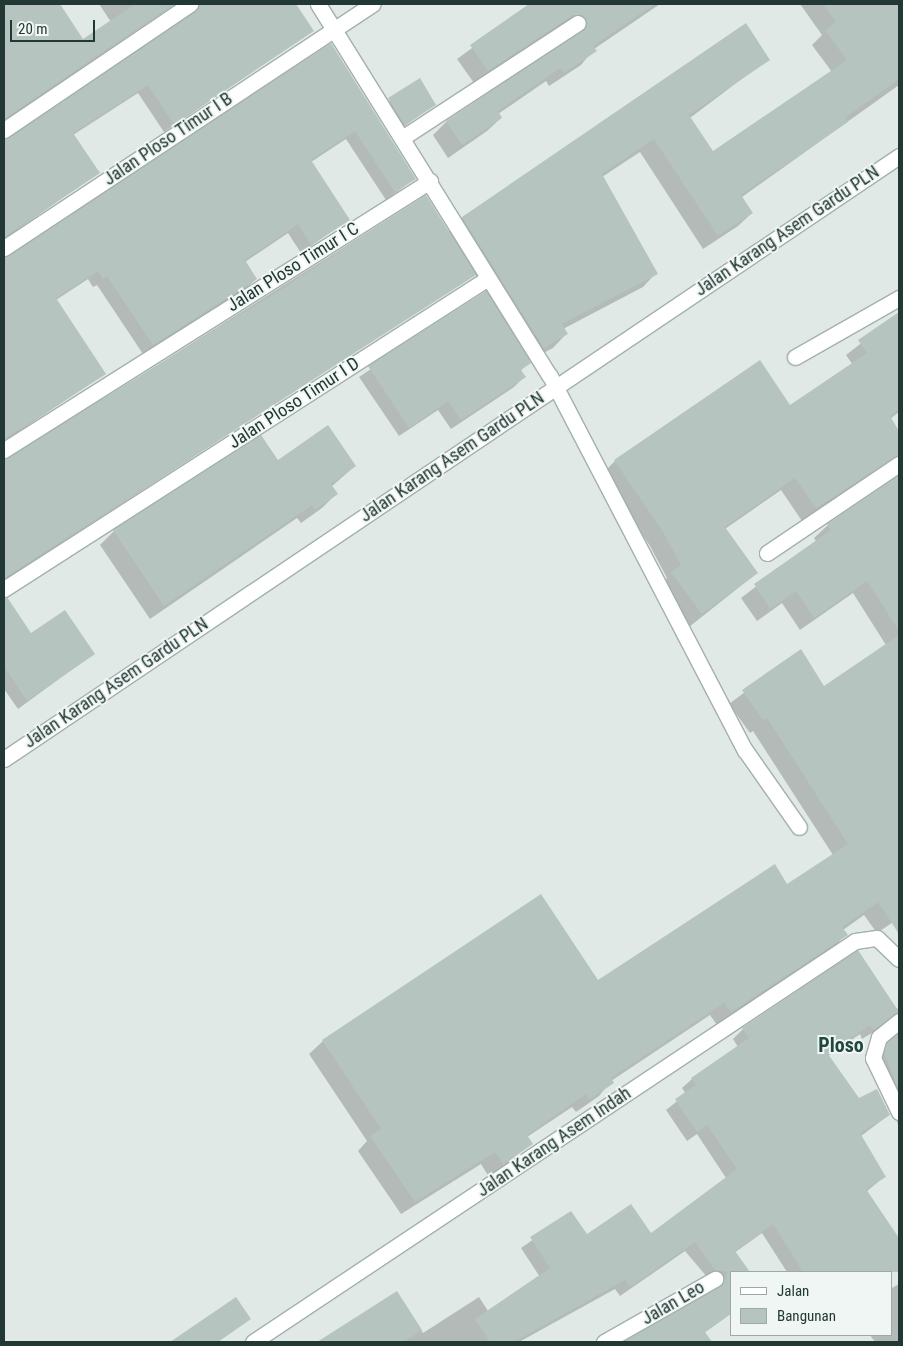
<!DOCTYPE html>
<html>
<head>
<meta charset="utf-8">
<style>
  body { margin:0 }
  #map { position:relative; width:903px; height:1346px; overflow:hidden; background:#e0e9e6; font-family:"Roboto Condensed",sans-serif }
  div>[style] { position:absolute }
  .shadow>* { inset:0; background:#0003 }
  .building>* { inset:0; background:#b6c4bf }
  .roads { filter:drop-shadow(1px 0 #a3b0ad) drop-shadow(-1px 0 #a3b0ad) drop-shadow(0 1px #a3b0ad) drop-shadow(0 -1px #a3b0ad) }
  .minor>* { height:15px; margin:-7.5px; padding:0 7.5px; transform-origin:7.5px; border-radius:7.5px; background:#fff }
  span { translate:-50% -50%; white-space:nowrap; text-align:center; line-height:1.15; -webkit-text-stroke:4px #f0f6f4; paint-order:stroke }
  .street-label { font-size:18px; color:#223834 }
  .quarter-label { font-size:20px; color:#204841; font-weight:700 }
  .frame { position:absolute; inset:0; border:5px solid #223834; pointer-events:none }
  .legend { position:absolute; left:730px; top:1271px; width:162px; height:65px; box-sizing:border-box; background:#f0f6f4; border:1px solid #9eaaa7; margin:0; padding:6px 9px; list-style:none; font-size:15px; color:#223834 }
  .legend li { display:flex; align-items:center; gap:10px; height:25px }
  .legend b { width:25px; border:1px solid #9eaaa7 }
  .scale { position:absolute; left:10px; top:20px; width:85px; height:22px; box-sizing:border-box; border:2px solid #223834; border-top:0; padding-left:6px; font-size:15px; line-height:18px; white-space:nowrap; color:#223834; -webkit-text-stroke:4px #f0f6f4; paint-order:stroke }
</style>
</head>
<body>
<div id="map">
  <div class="shadow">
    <i style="clip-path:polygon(4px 4px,59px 4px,82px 41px,111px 22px,99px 4px,294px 4px,313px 31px,164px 132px,138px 93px,73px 135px,98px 173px,4px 239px,4px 138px,10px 139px,191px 14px,185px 5px,174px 5px,4px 121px)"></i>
    <i style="clip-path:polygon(532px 4px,660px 4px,594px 49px,581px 65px,549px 86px,546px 81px,498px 114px,501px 118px,487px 131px,448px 158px,433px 135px,446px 122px,574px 36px,568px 28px,474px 83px,457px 59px)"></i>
    <i style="clip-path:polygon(800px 4px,899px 4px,899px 85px,742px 197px,752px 213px,738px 226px,703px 249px,640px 152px,602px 177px,656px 273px,643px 287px,563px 329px,566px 334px,553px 348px,528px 361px,520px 372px,524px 377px,514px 387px,451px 429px,438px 410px,399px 436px,359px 377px,486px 292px,475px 274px,4px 580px,4px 458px,9px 459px,425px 196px,448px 232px,462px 218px,768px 59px,690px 118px,713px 153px,832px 72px,812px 45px,822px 35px)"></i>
    <i style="clip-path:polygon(331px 45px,414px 179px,386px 200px,346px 139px,311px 162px,348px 220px,301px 253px,288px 233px,245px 262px,256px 279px,246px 288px,143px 354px,97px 285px,93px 287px,88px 279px,56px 300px,105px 374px,4px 441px,4px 256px,9px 257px)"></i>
    <i style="clip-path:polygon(419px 80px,434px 104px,394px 134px,379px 109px)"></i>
    <i style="clip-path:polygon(899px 314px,899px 412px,890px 419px,899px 433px,899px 918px,877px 933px,864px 915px,843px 930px,846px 934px,833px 948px,717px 1025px,710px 1015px,611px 1081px,599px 1096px,576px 1112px,572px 1107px,527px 1137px,531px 1144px,489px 1177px,481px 1164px,401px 1214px,358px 1151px,367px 1141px,309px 1054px,323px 1041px,597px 981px,787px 886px,833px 855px,753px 731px,750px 733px,729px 704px,801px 650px,824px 688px,886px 645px,853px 593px,800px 630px,782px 603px,757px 621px,741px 598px,816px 541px,814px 538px,828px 525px,892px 481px,894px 472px,802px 521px,781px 490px,725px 529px,757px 573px,689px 627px,659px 586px,667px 578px,650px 546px,602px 474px,615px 461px,790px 407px,853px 365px,846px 355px)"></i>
    <i style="clip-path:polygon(261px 437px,278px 461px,355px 466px,331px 487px,336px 494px,322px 508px,301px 523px,297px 518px,150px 619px,100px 545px,114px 531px)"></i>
    <i style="clip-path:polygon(4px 598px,31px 635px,93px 654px,18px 709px,4px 689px)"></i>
    <i style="clip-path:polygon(897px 1008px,899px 1012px,890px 1022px,862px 1039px,860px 1034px,828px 1056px,859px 1100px,889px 1115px,861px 1136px,884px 1177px,866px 1192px,888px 1249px,854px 1272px,787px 1272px,762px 1233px,734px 1253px,749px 1272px,732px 1272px,732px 1313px,704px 1333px,707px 1342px,625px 1342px,713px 1291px,713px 1284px,685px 1251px,620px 1296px,615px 1289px,519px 1342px,321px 1342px,397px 1292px,423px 1333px,479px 1297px,488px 1311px,540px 1277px,521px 1248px,571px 1213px,586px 1236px,651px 1235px,726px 1178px,697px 1134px,687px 1141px,666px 1110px,686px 1094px,682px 1088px,692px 1079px,738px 1047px,733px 1039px,743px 1029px,869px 1021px)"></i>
    <i style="clip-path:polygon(899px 1029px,899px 1127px,875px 1063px)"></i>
    <i style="clip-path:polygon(899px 1284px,899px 1342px,875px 1342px,870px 1335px,892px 1335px,892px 1288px)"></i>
    <i style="clip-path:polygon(236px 1299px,243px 1321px,211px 1342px,199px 1342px,190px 1329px)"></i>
  </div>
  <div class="building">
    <i style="clip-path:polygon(4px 4px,60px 4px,83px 39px,135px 4px,174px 4px,4px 119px)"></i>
    <i style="clip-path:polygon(199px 4px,296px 4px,314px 31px,174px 124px,148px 85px,73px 133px,100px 173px,4px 237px,4px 139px,195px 12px)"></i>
    <i style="clip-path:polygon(529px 4px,655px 4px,593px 46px,597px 51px,564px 73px,560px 68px,498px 111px,502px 118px,462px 145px,446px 121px,587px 27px,583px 15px,573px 15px,488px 71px,470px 45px)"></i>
    <i style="clip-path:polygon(823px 4px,899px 4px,899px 79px,845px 118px,848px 122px,741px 195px,753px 213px,718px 236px,654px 139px,602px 174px,658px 274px,562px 324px,568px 334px,544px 348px,462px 217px,746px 23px,770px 60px,689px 115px,713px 151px,847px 60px,825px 30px,836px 22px)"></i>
    <i style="clip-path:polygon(331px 43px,416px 179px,395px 192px,355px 131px,311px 160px,350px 220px,311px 245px,298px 224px,245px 260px,257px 279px,153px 345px,107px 276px,103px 279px,98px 271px,56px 298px,106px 374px,4px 439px,4px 257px)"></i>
    <i style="clip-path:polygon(420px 78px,436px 105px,405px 125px,388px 98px)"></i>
    <i style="clip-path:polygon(426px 195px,476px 275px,4px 578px,4px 459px,269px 297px)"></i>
    <i style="clip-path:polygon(486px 291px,531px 363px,521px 370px,526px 377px,461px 420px,448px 401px,409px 428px,368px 366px)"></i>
    <i style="clip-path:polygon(899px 312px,899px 409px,890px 416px,899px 431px,899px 455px,816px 508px,795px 478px,725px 527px,758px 573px,702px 614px,671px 572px,681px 565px,663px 532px,614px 460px,760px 360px,790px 405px,867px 353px,858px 340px)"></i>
    <i style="clip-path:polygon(328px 425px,356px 466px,331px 484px,338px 494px,315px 510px,312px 505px,164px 606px,113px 530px,261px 435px,278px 460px)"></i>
    <i style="clip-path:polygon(899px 475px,899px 631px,867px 581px,814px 618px,796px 591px,770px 609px,754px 584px,831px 530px,827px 524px)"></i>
    <i style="clip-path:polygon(7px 597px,31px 633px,65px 610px,95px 654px,27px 701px,4px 666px,4px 598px)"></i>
    <i style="clip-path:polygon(899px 635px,899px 934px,878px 902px,842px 927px,848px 935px,731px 1012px,724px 1003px,611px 1078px,614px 1083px,589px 1100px,586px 1094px,560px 1112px,527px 1135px,533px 1144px,503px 1164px,495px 1152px,415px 1202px,370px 1136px,381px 1129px,322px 1040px,541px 894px,598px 980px,775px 864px,787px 884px,848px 844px,767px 718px,763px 720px,742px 690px,801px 649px,824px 686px)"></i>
    <i style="clip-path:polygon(858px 950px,899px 1012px,873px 1030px,870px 1025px,828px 1054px,859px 1098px,877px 1089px,890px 1115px,860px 1133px,886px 1177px,866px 1189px,899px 1238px,899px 1272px,803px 1272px,773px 1224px,735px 1251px,750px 1272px,732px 1272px,732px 1312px,705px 1332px,712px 1342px,623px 1342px,723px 1284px,728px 1272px,715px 1270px,695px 1242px,630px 1287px,625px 1280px,514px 1342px,490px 1342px,475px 1319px,550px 1268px,530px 1237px,571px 1211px,587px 1234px,631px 1204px,651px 1233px,737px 1169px,707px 1125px,697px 1132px,675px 1099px,696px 1085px,691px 1078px,749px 1038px,742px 1028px)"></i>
    <i style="clip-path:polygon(899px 1033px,899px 1091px,884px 1053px,887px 1042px)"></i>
    <i style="clip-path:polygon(397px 1291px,422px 1330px,404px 1342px,317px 1342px)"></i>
    <i style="clip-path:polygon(236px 1297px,251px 1319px,218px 1342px,170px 1342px)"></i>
  </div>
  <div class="roads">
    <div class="minor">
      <i style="left:318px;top:4px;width:438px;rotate:58.1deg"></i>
      <i style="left:550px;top:376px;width:422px;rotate:62.5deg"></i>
      <i style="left:745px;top:750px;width:94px;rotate:55deg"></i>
      <i style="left:4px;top:130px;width:225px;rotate:-34.1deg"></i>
      <i style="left:402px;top:138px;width:210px;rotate:-33.2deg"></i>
      <i style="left:4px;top:248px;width:442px;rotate:-33.5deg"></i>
      <i style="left:795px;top:357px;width:120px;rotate:-29.6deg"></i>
      <i style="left:4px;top:450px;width:504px;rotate:-32.27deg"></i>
      <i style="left:767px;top:553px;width:159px;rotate:-34deg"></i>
      <i style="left:4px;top:589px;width:575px;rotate:-32.72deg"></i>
      <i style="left:4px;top:759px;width:1079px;rotate:-33.97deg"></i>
      <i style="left:899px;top:1021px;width:26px;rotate:141deg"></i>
      <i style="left:879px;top:1037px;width:22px;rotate:106deg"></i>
      <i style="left:873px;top:1058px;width:60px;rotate:64.3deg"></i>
      <i style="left:253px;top:1342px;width:723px;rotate:-33.67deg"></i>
      <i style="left:855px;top:941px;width:22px;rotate:-8deg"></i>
      <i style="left:877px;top:938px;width:30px;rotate:44deg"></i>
      <i style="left:604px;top:1342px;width:128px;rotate:-29.6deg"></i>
    </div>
  </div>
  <div class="street-label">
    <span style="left:168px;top:139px;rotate:-34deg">Jalan Ploso Timur I B</span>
    <span style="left:787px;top:231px;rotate:-34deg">Jalan Karang Asem Gardu PLN</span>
    <span style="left:293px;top:267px;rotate:-32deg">Jalan Ploso Timur I C</span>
    <span style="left:294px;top:403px;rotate:-33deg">Jalan Ploso Timur I D</span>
    <span style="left:452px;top:457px;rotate:-34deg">Jalan Karang Asem Gardu PLN</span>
    <span style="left:116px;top:683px;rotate:-34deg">Jalan Karang Asem Gardu PLN</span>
    <span style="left:554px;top:1142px;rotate:-34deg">Jalan Karang Asem Indah</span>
    <span style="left:673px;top:1303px;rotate:-30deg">Jalan Leo</span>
  </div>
  <div class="quarter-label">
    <span style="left:841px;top:1045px">Ploso</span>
  </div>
  <div class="frame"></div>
  <ul class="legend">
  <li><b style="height:6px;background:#fff"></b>Jalan</li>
  <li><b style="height:14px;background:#b6c4bf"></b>Bangunan</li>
  </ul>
  <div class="scale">20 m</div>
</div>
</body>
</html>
